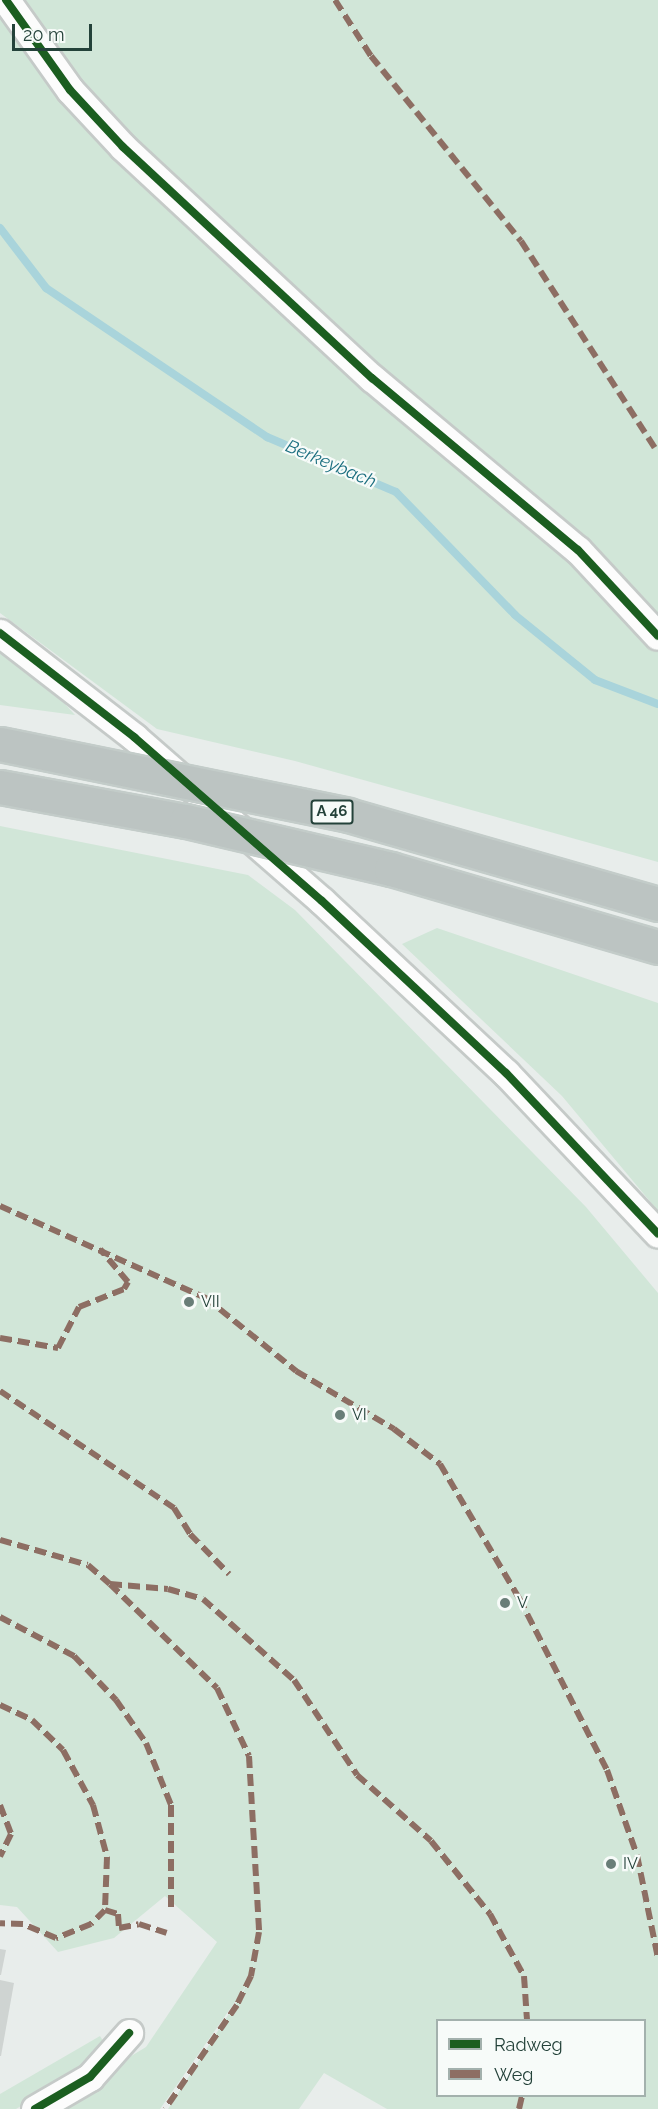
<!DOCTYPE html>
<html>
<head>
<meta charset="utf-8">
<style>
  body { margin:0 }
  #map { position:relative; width:658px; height:2109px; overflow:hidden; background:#e8edeb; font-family:Raleway,sans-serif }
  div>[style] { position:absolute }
  .green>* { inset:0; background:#d1e6d8 }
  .stream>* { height:8px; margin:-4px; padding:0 4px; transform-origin:4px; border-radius:4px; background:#a9d4db }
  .building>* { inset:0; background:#cfd4d2 }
  .roads { filter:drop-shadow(2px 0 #c5cac8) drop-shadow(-2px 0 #c5cac8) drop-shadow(0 2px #c5cac8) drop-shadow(0 -2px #c5cac8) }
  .minor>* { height:27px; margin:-13.5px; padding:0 13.5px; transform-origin:13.5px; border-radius:13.5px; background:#fcfcfc }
  .bridges { filter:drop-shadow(2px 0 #c3ccc9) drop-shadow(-2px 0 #c3ccc9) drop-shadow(0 2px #c3ccc9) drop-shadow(0 -2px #c3ccc9) }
  .highway-bridge>* { height:33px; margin:-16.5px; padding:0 16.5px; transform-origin:16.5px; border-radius:16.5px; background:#bcc4c2 }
  .quiet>* { height:6px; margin-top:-3px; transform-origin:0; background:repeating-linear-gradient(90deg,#8d6e63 0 12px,transparent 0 18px) }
  .cycleway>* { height:8px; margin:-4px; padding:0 4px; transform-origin:4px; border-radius:4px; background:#1b5e20 }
  .dots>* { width:16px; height:16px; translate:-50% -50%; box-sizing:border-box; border:3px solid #f7fbf9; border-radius:50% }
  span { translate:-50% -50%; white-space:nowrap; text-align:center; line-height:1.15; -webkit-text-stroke:4.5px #f7fbf9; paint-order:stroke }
  .shield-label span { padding:2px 4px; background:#f7fbf9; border:2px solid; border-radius:4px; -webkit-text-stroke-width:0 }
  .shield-label { font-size:15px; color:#24423a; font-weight:700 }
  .poi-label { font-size:16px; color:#24423a }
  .left { translate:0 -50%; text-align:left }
  .water-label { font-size:18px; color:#1c6f80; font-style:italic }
  .legend { position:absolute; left:436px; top:2019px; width:210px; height:78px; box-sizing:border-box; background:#f7fbf9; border:2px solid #a3b1ad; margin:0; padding:8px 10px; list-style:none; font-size:18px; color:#24423a }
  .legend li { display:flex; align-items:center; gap:12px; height:30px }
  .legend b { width:30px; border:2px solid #a3b1ad }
  .scale { position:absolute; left:12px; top:24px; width:80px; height:27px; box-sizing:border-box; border:3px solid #24423a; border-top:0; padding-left:8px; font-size:18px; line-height:21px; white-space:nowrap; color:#24423a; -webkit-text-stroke:4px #f7fbf9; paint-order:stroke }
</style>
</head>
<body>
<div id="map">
  <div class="green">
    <i style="clip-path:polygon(0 0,658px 0,658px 862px,295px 761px,157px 729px,0 613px)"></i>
    <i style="clip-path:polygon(0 651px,57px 695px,75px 715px,0 705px)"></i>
    <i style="clip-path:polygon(evenodd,0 826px,248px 875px,295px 910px,586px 1207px,658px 1293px,658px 2109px,387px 2109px,324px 2073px,299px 2109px,168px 2109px,253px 1976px,160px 2109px,44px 2109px,146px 2047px,217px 1942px,165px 1896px,114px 1938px,58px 1952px,17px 1907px,0 1905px,0 826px,438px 2020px,644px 2020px,644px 2096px,438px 2096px,438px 2020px)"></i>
    <i style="clip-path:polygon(437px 928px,658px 1003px,658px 1211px,562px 1096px,402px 944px)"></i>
    <i style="clip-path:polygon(100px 2036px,108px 2049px,86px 2068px,16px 2109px,0 2109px,0 2094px)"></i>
  </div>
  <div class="stream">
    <i style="left:0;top:228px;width:76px;rotate:52.5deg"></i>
    <i style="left:46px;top:288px;width:267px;rotate:34deg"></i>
    <i style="left:267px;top:437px;width:140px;rotate:23.1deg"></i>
    <i style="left:396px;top:492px;width:171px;rotate:45.9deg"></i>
    <i style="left:515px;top:615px;width:103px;rotate:39.1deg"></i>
    <i style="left:595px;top:680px;width:67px;rotate:20.9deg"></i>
  </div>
  <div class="building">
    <i style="clip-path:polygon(0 1949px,6px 1950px,1px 1975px,0 1975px)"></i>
    <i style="clip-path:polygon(0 1980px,14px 1983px,1px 2056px,0 2056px)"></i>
  </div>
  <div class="roads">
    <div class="minor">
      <i style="left:6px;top:0;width:110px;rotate:54.6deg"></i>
      <i style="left:70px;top:90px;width:78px;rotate:47.1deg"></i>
      <i style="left:123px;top:147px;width:340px;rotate:42.9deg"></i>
      <i style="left:372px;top:378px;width:268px;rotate:39.9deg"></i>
      <i style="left:578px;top:550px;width:117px;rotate:47.1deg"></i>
      <i style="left:0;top:633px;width:170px;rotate:37.8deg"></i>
      <i style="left:134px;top:737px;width:249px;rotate:41.1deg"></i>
      <i style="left:322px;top:901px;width:252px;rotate:43.1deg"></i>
      <i style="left:506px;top:1073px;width:221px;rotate:46.6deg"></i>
      <i style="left:35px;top:2109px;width:64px;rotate:-30.2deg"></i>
      <i style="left:90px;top:2077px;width:59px;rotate:-48.4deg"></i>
    </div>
  </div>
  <div class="bridges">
    <div class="highway-bridge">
      <i style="left:0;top:744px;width:355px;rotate:11.5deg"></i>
      <i style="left:348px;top:815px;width:323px;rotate:16deg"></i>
      <i style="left:0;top:787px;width:189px;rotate:10.4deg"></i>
      <i style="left:186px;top:821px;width:211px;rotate:13.2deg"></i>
      <i style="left:391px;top:869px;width:278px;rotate:16.3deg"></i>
    </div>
  </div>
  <div class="quiet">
    <i style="left:335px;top:0;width:67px;rotate:57.3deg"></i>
    <i style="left:371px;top:56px;width:238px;rotate:51deg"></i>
    <i style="left:521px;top:241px;width:252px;rotate:57.1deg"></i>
    <i style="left:0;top:1206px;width:226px;rotate:24.1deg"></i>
    <i style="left:206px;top:1298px;width:116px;rotate:39deg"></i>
    <i style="left:296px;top:1371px;width:114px;rotate:30.6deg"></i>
    <i style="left:394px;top:1429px;width:58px;rotate:37.3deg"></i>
    <i style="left:440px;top:1464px;width:156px;rotate:59.5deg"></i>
    <i style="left:519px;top:1598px;width:193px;rotate:62.9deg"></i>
    <i style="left:607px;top:1770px;width:90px;rotate:70.6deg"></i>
    <i style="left:637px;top:1855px;width:105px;rotate:78.5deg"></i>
    <i style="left:0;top:1338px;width:59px;rotate:9.8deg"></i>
    <i style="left:58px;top:1348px;width:46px;rotate:-62.9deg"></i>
    <i style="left:79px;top:1307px;width:48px;rotate:-21.8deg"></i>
    <i style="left:124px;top:1289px;width:8px;rotate:-60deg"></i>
    <i style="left:128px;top:1282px;width:43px;rotate:-130.3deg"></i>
    <i style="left:0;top:1391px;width:210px;rotate:33.9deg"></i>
    <i style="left:174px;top:1508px;width:31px;rotate:58deg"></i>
    <i style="left:190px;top:1534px;width:56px;rotate:45.7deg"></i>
    <i style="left:0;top:1540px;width:91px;rotate:15.9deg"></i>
    <i style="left:88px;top:1565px;width:29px;rotate:41deg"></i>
    <i style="left:110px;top:1584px;width:149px;rotate:44.2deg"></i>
    <i style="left:217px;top:1688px;width:75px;rotate:64.8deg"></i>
    <i style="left:249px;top:1756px;width:176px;rotate:86.7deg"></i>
    <i style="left:259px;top:1932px;width:45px;rotate:100.3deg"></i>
    <i style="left:251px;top:1976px;width:32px;rotate:116deg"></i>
    <i style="left:237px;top:2005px;width:126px;rotate:124.7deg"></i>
    <i style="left:110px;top:1584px;width:58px;rotate:4.9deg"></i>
    <i style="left:168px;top:1589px;width:36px;rotate:16deg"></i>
    <i style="left:203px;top:1599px;width:122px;rotate:41.7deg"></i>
    <i style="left:294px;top:1680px;width:114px;rotate:56.4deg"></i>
    <i style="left:357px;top:1775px;width:99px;rotate:41.7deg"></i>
    <i style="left:431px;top:1841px;width:94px;rotate:51.1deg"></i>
    <i style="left:490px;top:1914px;width:71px;rotate:61.3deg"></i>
    <i style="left:524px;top:1976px;width:44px;rotate:86.1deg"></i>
    <i style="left:0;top:1617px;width:84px;rotate:27.8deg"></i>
    <i style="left:74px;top:1656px;width:61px;rotate:46.3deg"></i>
    <i style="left:116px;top:1700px;width:52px;rotate:55.1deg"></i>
    <i style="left:146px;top:1743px;width:67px;rotate:68deg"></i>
    <i style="left:171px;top:1805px;width:108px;rotate:90deg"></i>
    <i style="left:0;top:1705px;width:35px;rotate:25deg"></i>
    <i style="left:32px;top:1720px;width:43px;rotate:44.1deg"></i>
    <i style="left:63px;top:1750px;width:63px;rotate:61.4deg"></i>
    <i style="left:93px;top:1805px;width:54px;rotate:74.9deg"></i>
    <i style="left:107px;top:1857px;width:53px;rotate:92.2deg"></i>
    <i style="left:105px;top:1910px;width:20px;rotate:135deg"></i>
    <i style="left:91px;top:1924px;width:38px;rotate:158deg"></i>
    <i style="left:56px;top:1938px;width:36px;rotate:-157deg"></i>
    <i style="left:23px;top:1924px;width:23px;rotate:-178deg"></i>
    <i style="left:0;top:1805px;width:31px;rotate:69deg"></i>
    <i style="left:11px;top:1834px;width:25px;rotate:116deg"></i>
    <i style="left:105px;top:1910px;width:14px;rotate:17deg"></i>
    <i style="left:118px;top:1914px;width:14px;rotate:86deg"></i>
    <i style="left:119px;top:1928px;width:20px;rotate:-11deg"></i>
    <i style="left:139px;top:1924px;width:29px;rotate:18deg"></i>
    <i style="left:519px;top:2109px;width:13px;rotate:-77deg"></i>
  </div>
  <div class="cycleway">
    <i style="left:6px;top:0;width:110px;rotate:54.6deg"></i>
    <i style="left:70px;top:90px;width:78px;rotate:47.1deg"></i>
    <i style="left:123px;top:147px;width:340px;rotate:42.9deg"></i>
    <i style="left:372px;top:378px;width:268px;rotate:39.9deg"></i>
    <i style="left:578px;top:550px;width:117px;rotate:47.1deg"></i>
    <i style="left:0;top:633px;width:170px;rotate:37.8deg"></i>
    <i style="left:134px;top:737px;width:249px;rotate:41.1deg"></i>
    <i style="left:322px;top:901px;width:252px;rotate:43.1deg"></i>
    <i style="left:506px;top:1073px;width:221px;rotate:46.6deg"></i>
    <i style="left:35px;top:2109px;width:64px;rotate:-30.2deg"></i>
    <i style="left:90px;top:2077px;width:59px;rotate:-48.4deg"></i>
  </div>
  <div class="dots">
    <i style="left:189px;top:1302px;background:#697e78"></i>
    <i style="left:340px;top:1415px;background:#697e78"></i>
    <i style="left:505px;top:1603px;background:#697e78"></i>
    <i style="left:611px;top:1864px;background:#697e78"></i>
  </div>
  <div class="shield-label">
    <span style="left:332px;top:812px">A 46</span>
  </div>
  <div class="poi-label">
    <span class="left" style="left:201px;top:1302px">VII</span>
    <span class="left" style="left:352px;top:1415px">VI</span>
    <span class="left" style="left:517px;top:1603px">V</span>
    <span class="left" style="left:623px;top:1864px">IV</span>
  </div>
  <div class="water-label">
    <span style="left:331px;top:464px;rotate:23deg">Berkeybach</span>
  </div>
  <ul class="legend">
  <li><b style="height:8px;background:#1b5e20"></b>Radweg</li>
  <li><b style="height:8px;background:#8d6e63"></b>Weg</li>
  </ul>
  <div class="scale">20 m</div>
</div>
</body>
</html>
